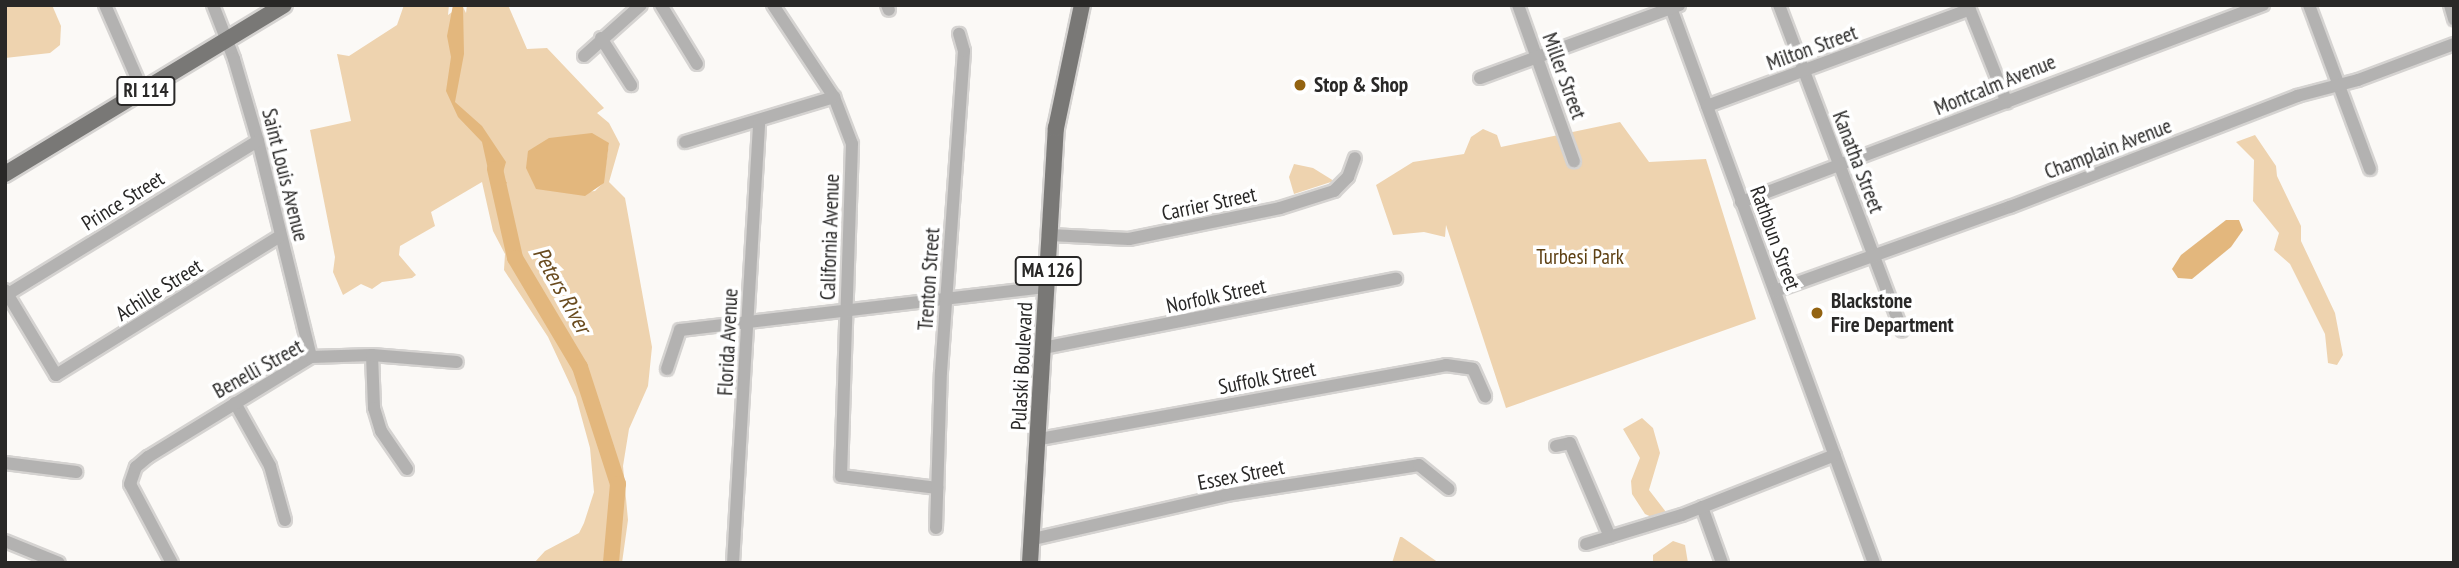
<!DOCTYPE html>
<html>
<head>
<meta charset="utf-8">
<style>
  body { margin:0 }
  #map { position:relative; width:2459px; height:568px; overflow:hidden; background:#fbf9f6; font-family:"PT Sans Narrow",sans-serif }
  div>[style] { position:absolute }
  .green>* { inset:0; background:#eed3af }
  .water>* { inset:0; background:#e3b77d }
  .river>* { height:16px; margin:-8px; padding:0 8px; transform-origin:8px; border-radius:8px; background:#e3b77d }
  .roads { filter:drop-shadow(2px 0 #d5d3d1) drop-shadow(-2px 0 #d5d3d1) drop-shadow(0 2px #d5d3d1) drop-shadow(0 -2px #d5d3d1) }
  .minor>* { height:12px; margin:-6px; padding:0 6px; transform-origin:6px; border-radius:6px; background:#b3b2b1 }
  .major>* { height:16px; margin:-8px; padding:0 8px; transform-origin:8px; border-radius:8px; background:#797876 }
  .dots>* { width:19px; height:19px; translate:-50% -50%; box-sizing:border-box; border:4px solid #fff; border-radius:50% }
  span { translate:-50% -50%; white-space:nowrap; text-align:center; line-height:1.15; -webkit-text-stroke:7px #fff; paint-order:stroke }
  .shield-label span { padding:2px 5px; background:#fff; border:2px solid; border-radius:5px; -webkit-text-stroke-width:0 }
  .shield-label { font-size:19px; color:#292827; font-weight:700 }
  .street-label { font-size:21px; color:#292827 }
  .poi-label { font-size:21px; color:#292827; font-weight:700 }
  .left { translate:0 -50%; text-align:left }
  .park-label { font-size:21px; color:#5e4013 }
  .water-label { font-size:23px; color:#694b1f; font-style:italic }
  .frame { position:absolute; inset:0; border:7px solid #292827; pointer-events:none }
</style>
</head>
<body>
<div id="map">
  <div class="green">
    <i style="clip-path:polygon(5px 5px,52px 5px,61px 26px,60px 45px,50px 53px,5px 58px)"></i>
    <i style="clip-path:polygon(evenodd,404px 5px,449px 5px,448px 15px,462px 5px,466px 13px,467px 5px,508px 5px,527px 49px,547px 48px,604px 108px,597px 113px,609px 123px,620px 144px,609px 182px,625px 198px,652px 347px,648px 386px,629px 429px,623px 466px,628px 520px,622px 563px,534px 563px,545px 551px,579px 533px,584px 523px,594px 492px,590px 448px,576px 397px,548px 337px,504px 270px,505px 254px,493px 231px,482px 182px,431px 212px,435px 226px,400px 246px,399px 255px,416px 275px,412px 278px,382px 282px,372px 289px,361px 284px,343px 295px,333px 272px,335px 257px,310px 130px,351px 121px,337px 54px,349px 56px,397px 25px,404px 5px,609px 143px,603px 183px,595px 191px,577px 193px,609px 143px)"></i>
    <i style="clip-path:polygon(1620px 122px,1649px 162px,1706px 159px,1756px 319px,1506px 408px,1446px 225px,1445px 237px,1424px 232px,1393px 235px,1376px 185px,1413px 162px,1464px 154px,1471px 137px,1483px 129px,1497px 135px,1501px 147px)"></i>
    <i style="clip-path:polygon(2255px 135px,2276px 166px,2277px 176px,2301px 226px,2301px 241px,2335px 313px,2343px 355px,2337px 365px,2328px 363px,2325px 334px,2290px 264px,2274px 250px,2279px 233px,2253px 201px,2254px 160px,2236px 142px)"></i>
    <i style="clip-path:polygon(1294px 164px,1313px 168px,1334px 181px,1294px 194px,1289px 177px)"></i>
    <i style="clip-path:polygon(1642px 418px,1653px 428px,1660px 453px,1649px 490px,1666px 512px,1658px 520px,1645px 514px,1632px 494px,1631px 481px,1640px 458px,1623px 429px)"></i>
    <i style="clip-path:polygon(1400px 537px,1402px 537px,1439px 563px,1392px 563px)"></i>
    <i style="clip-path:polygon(1673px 541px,1685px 545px,1688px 563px,1653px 563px,1653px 555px)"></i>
  </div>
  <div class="water">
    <i style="clip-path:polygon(453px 5px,463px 5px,464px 54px,455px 102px,482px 126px,506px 162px,502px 176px,507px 183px,493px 192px,482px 142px,458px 117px,446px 91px,451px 57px,447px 36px)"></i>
    <i style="clip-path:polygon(592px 133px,609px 143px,604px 183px,585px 196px,536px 189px,526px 168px,528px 151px,549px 138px)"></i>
    <i style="clip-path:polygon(2226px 220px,2239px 220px,2243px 230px,2231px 247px,2192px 279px,2178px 278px,2172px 269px,2181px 255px)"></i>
  </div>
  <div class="river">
    <i style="left:495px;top:169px;width:91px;rotate:77.3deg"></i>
    <i style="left:515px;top:258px;width:127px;rotate:59.2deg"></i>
    <i style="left:580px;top:367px;width:123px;rotate:72deg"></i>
    <i style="left:618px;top:484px;width:79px;rotate:95.1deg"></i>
  </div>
  <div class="roads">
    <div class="minor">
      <i style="left:105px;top:5px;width:95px;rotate:66.4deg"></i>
      <i style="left:213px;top:5px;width:58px;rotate:68.7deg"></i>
      <i style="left:234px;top:59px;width:85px;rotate:73.7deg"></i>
      <i style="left:258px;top:141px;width:222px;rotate:76.2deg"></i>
      <i style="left:661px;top:5px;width:69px;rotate:58.6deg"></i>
      <i style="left:773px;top:5px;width:110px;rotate:56.5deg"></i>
      <i style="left:834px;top:97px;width:50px;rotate:69deg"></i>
      <i style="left:852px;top:144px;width:332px;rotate:91.9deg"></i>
      <i style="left:841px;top:476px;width:97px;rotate:7.1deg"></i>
      <i style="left:887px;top:5px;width:5px;rotate:68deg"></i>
      <i style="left:1518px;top:5px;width:166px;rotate:70.3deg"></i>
      <i style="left:1670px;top:5px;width:594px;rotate:69.92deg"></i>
      <i style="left:1779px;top:5px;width:348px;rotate:69.3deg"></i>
      <i style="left:1968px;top:5px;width:105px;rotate:68.3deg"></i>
      <i style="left:2309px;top:5px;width:175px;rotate:69.6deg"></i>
      <i style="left:2450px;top:5px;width:15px;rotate:74deg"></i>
      <i style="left:601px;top:38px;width:56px;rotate:57.4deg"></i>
      <i style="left:584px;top:56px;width:76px;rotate:-41.8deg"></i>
      <i style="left:1480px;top:78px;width:212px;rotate:-20.1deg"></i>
      <i style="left:1707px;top:106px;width:280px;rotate:-20.2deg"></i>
      <i style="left:685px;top:142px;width:156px;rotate:-16.8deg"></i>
      <i style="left:1741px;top:202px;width:558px;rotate:-20.68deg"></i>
      <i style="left:1050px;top:235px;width:79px;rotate:2.9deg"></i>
      <i style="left:1129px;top:239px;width:154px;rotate:-11.6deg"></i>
      <i style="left:1280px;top:208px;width:57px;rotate:-17.5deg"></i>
      <i style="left:1334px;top:191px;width:20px;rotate:-45deg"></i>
      <i style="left:1348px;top:177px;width:20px;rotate:-70deg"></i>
      <i style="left:5px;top:290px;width:99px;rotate:59deg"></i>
      <i style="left:56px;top:375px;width:264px;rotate:-31.8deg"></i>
      <i style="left:1775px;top:291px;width:250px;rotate:-19.7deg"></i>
      <i style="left:2010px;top:207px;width:308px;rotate:-21.1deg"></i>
      <i style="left:2297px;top:96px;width:63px;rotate:-14.7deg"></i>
      <i style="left:2358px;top:80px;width:103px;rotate:-20.6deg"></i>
      <i style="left:8px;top:294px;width:293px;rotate:-31.5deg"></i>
      <i style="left:1043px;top:348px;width:360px;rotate:-11.1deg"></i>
      <i style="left:372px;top:355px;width:53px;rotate:87.8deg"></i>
      <i style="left:374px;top:408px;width:24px;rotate:73deg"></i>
      <i style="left:381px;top:431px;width:46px;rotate:55.6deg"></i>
      <i style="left:667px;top:369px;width:41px;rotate:-71.6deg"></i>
      <i style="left:680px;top:330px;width:370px;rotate:-6.7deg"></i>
      <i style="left:235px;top:403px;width:72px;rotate:60.9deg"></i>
      <i style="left:270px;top:466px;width:56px;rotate:74.5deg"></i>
      <i style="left:1040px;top:439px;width:413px;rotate:-10.3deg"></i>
      <i style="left:1446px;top:365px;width:27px;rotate:8deg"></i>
      <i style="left:1473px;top:369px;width:30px;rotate:66deg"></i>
      <i style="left:1556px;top:446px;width:14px;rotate:-12deg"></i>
      <i style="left:1570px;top:443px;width:102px;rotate:66.9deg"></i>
      <i style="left:5px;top:463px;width:72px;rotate:7.2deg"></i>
      <i style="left:1702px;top:507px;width:59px;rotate:70.3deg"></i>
      <i style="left:936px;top:528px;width:156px;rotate:-88.2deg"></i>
      <i style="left:941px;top:372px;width:322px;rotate:-85.9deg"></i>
      <i style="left:964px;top:51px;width:18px;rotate:-106deg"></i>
      <i style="left:1033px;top:539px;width:198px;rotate:-12.8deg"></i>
      <i style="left:1226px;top:495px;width:195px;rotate:-8.8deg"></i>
      <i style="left:1419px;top:465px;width:38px;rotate:39deg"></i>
      <i style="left:5px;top:541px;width:58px;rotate:22.2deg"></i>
      <i style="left:1586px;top:544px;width:100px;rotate:-16.8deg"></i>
      <i style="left:1682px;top:515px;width:164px;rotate:-21.4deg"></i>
      <i style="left:172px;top:563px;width:89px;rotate:-118deg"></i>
      <i style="left:130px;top:484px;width:18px;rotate:-71deg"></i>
      <i style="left:136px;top:467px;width:16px;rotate:-40deg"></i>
      <i style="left:148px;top:457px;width:191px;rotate:-31.5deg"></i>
      <i style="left:311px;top:357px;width:61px;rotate:-1.9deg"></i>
      <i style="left:372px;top:355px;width:85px;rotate:4.7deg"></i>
      <i style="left:733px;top:563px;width:441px;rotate:-86.6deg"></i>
    </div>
    <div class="major">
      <i style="left:5px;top:174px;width:326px;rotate:-31.2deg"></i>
      <i style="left:1030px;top:563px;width:436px;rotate:-86.6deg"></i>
      <i style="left:1056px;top:128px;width:126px;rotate:-78.1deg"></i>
    </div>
  </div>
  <div class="dots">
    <i style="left:1300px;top:85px;background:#936311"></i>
    <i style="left:1817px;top:313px;background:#936311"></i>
  </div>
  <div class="shield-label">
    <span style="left:146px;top:91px">RI 114</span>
    <span style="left:1048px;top:271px">MA 126</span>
  </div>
  <div class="street-label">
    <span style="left:1812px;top:48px;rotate:-20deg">Milton Street</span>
    <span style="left:1564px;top:76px;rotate:70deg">Miller Street</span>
    <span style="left:1995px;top:85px;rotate:-22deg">Montcalm Avenue</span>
    <span style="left:2108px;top:149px;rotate:-21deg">Champlain Avenue</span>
    <span style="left:1858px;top:162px;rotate:69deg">Kanatha Street</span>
    <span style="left:285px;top:175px;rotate:76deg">Saint Louis Avenue</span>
    <span style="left:123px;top:201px;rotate:-32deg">Prince Street</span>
    <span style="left:1209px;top:204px;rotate:-12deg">Carrier Street</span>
    <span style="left:830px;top:237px;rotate:-88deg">California Avenue</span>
    <span style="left:1775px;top:238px;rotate:70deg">Rathbun Street</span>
    <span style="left:929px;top:279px;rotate:-86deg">Trenton Street</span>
    <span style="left:159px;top:290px;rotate:-32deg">Achille Street</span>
    <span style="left:1216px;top:296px;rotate:-12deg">Norfolk Street</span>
    <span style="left:728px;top:342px;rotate:-87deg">Florida Avenue</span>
    <span style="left:1022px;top:366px;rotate:-87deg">Pulaski Boulevard</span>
    <span style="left:258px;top:369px;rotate:-29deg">Benelli Street</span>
    <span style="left:1267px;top:378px;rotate:-11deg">Suffolk Street</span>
    <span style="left:1241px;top:475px;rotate:-11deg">Essex Street</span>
  </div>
  <div class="poi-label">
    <span class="left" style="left:1314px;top:85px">Stop &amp; Shop</span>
    <span class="left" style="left:1831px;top:313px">Blackstone<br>Fire Department</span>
  </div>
  <div class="park-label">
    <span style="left:1580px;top:257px">Turbesi Park</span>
  </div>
  <div class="water-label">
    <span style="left:562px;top:290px;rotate:61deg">Peters River</span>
  </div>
  <div class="frame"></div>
</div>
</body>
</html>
